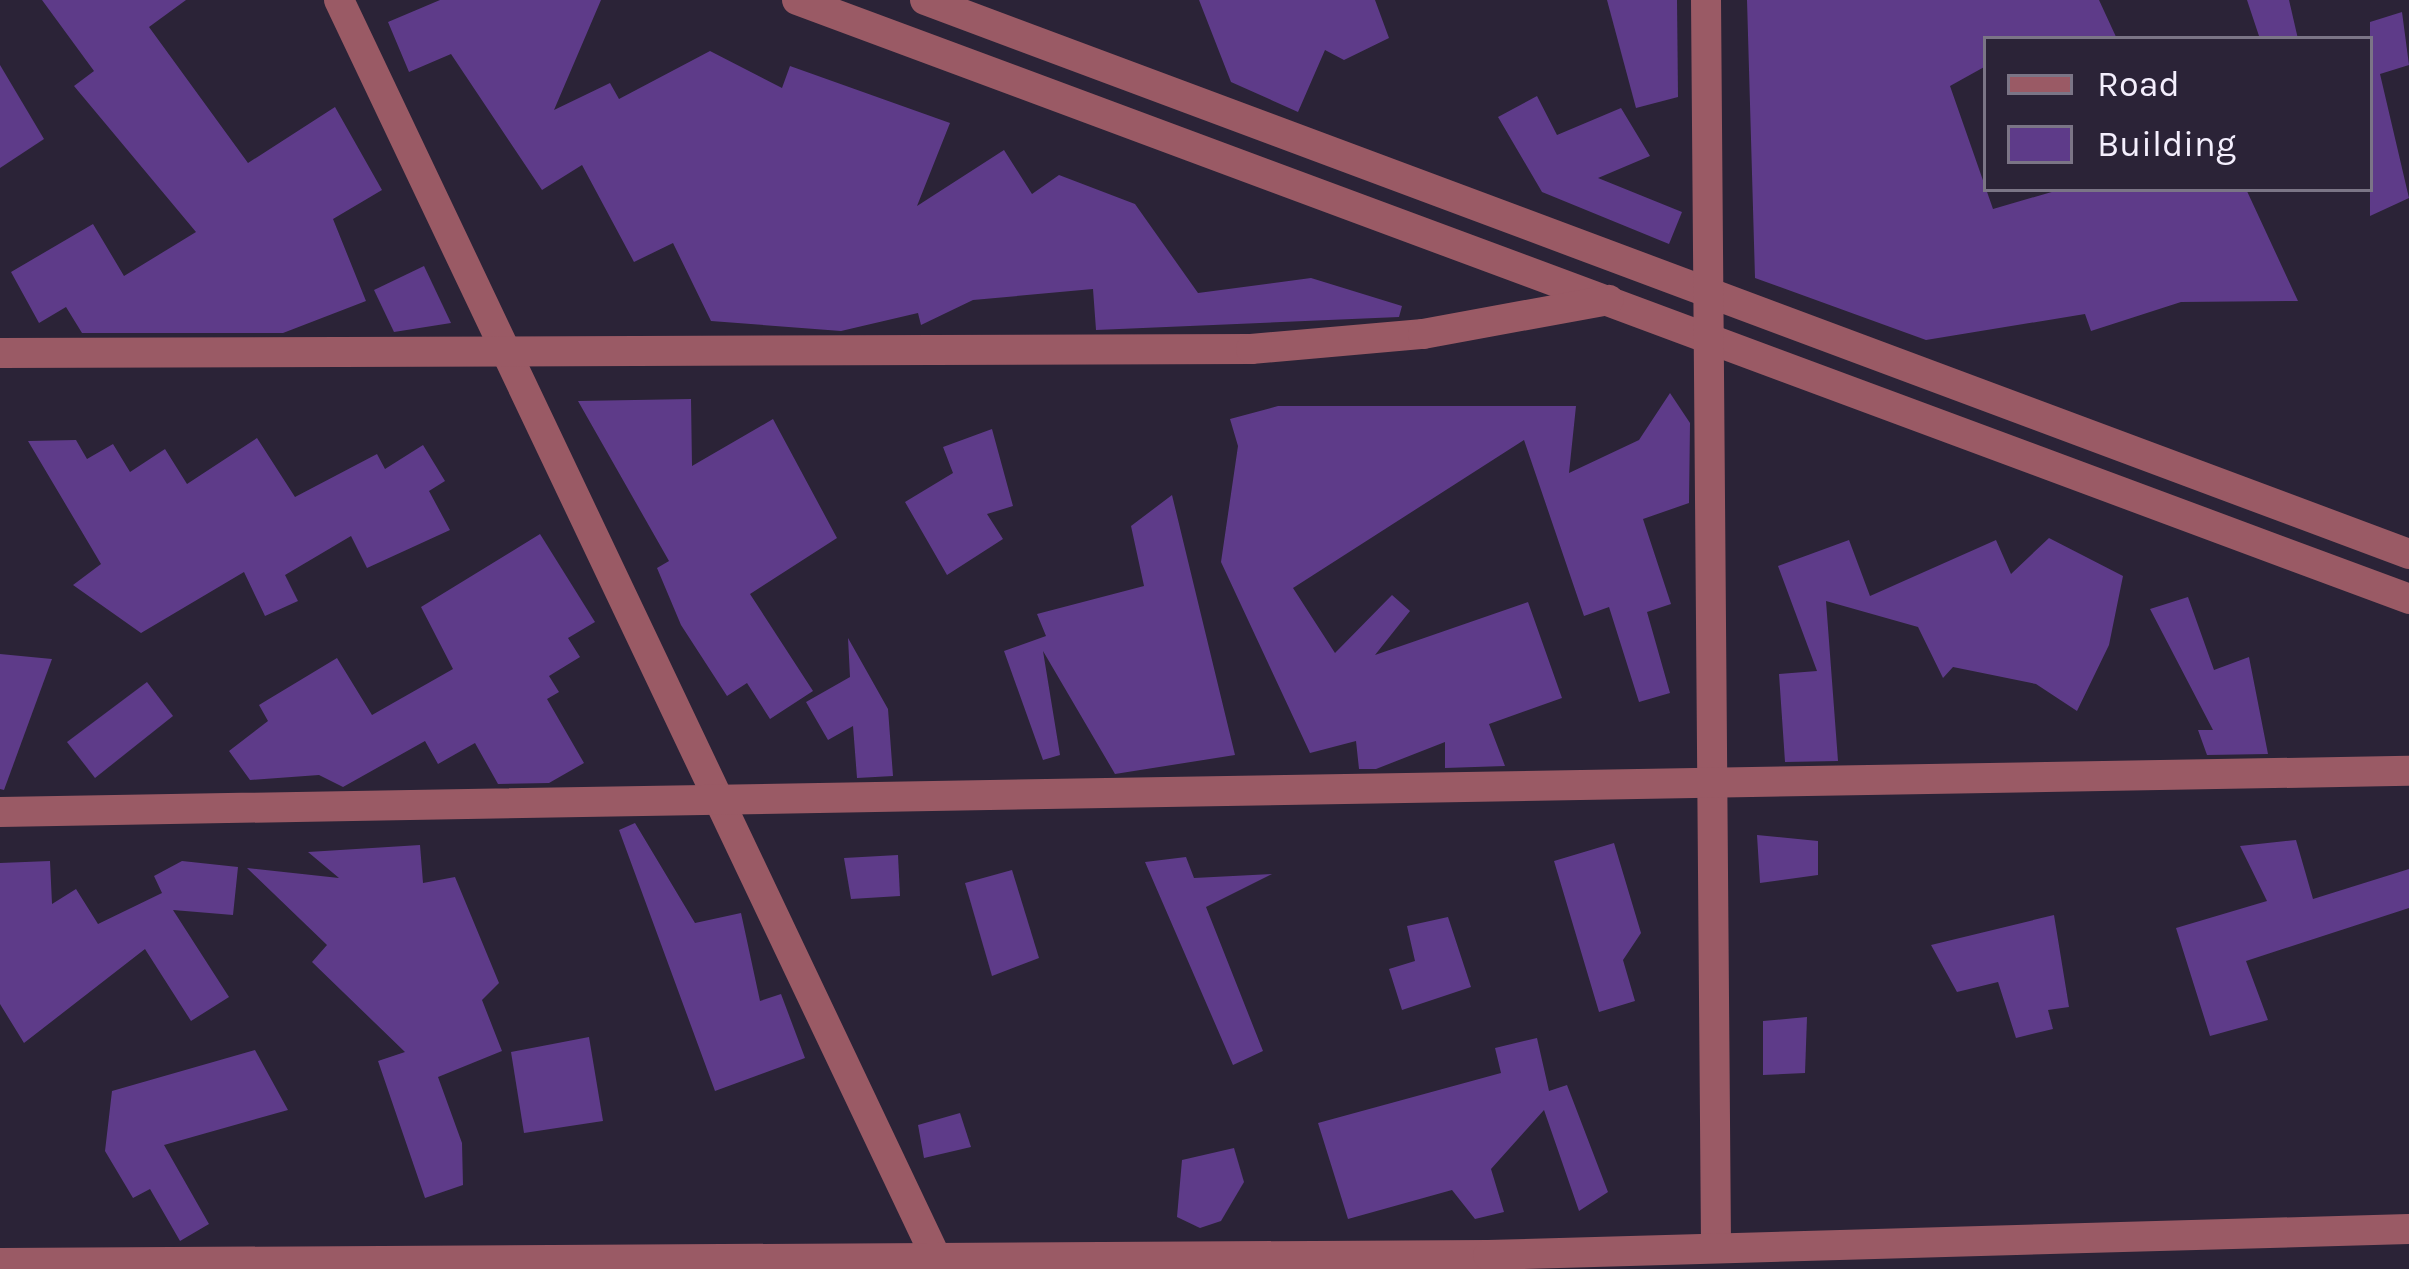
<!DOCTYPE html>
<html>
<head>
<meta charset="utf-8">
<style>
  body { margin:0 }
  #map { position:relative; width:2409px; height:1269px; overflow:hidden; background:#2b2337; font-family:Karla,sans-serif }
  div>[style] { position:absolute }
  .building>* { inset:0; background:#5e3b89 }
  .minor>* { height:30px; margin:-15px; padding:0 15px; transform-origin:15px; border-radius:15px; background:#9a5a65 }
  span { translate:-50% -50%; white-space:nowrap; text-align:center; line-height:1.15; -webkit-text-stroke:10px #2b2337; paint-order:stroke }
  .legend { position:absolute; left:1983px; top:36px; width:390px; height:156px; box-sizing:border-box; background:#2b2337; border:3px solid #7b7586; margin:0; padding:15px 21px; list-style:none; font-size:36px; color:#f4effd }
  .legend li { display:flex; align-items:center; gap:24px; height:60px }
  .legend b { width:60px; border:3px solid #7b7586 }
</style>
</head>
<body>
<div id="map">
  <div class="building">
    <i style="clip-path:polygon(42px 0,186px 0,149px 27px,248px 163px,335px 107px,382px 190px,333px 219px,366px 301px,283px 333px,82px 333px,66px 307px,39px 323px,11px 272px,93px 224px,124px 276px,196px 232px,74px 86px,94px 71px)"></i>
    <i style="clip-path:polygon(440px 0,601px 0,554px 110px,610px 83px,619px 99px,710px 51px,782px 88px,790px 66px,950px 123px,917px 206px,1004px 150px,1032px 194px,1059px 175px,1135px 204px,1198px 293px,1311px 278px,1402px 306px,1399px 317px,1096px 330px,1093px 289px,973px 300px,921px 325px,918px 313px,841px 331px,711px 321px,673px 243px,634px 262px,582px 165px,542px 190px,451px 54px,409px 72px,388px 22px)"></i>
    <i style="clip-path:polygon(1199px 0,1375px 0,1389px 38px,1344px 60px,1325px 50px,1298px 112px,1231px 82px)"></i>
    <i style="clip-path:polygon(1607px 0,1677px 0,1678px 97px,1636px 108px)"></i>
    <i style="clip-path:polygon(1747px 0,2099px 0,2117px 39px,1986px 39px,1986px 66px,1950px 86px,1993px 209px,2062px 189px,2246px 189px,2298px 301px,2181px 302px,2091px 331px,2085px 314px,1926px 340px,1755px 278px)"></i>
    <i style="clip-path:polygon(2247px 0,2289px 0,2298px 39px,2260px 39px)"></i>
    <i style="clip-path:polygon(2402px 12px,2409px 65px,2380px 74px,2409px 198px,2370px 216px,2370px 22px)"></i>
    <i style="clip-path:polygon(0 65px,44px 139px,0 168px)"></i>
    <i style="clip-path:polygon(1537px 96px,1557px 135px,1621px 108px,1650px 156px,1598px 178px,1682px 212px,1669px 244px,1542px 192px,1498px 117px)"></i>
    <i style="clip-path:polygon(424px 266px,451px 323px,394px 332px,374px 290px)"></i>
    <i style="clip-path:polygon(1670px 393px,1690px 423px,1689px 503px,1643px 519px,1671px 604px,1647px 612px,1670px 693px,1639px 702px,1609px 607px,1584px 616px,1524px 440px,1293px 588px,1335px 653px,1392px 595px,1410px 611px,1375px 655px,1528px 602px,1562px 698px,1489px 724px,1505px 766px,1445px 768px,1445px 742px,1376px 769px,1359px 769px,1356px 741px,1310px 753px,1221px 562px,1238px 446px,1230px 419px,1278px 406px,1576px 406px,1569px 473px,1639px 440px)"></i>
    <i style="clip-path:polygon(691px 399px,692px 466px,773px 419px,837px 538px,750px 594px,813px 691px,770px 719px,747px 683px,727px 696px,681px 625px,657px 568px,669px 561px,578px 401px)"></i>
    <i style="clip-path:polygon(992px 429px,1013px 506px,987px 514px,1003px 539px,947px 575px,905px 502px,953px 473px,943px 447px)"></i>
    <i style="clip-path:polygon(257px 438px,295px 497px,377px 454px,385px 469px,423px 445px,445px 481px,429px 491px,450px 530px,367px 568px,351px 536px,285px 575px,298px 601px,265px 616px,244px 572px,141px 633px,73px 585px,101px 564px,28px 441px,76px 440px,87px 459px,113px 444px,130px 472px,165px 449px,187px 484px)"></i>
    <i style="clip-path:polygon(1172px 495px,1235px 755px,1115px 774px,1043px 651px,1060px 755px,1043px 760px,1004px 651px,1046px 636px,1037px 614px,1144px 586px,1131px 526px)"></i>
    <i style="clip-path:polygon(540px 534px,595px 622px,568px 638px,580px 657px,549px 676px,559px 692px,547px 699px,584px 763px,549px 783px,498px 784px,475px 743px,438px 764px,425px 741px,343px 787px,319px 775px,250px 780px,229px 751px,268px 721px,259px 705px,337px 658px,372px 715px,453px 669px,421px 607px)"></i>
    <i style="clip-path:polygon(2049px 538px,2123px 576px,2109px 645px,2077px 711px,2036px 684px,1953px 667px,1943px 678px,1918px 627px,1826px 601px,1838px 761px,1785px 762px,1779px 674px,1817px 671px,1778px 566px,1849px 540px,1870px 596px,1996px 540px,2011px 574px)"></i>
    <i style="clip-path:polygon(2188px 597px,2214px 670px,2249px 657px,2268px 754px,2207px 755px,2198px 730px,2213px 730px,2150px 609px)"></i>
    <i style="clip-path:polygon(848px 638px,888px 709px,893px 776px,857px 778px,853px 726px,828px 740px,806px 702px,850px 677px)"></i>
    <i style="clip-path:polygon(0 654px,52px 659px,4px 790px,0 789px)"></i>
    <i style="clip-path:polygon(147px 682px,173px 716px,95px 778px,67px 742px)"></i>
    <i style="clip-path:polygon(635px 823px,695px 923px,741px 913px,760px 1001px,781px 994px,805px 1058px,715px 1091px,619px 830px)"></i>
    <i style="clip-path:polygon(1757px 835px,1818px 841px,1818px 875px,1760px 883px)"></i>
    <i style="clip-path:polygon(2296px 840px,2313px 899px,2409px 869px,2409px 908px,2246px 961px,2268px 1020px,2210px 1036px,2176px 928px,2267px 901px,2240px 846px)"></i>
    <i style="clip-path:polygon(1614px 843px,1641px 933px,1623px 960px,1635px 1001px,1599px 1012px,1554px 861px)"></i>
    <i style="clip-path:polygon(420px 845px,423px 883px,455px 877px,499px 983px,482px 1000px,502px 1051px,438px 1077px,462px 1143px,463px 1185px,425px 1198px,378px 1061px,405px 1052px,312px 962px,327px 945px,247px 868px,339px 878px,308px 852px)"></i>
    <i style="clip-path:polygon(898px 855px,900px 896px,851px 899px,844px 858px)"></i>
    <i style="clip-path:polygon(1186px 857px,1194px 878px,1272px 874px,1206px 907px,1263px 1051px,1233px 1065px,1145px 862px)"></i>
    <i style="clip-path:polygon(50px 861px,52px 904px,76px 889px,98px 924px,162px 893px,154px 876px,182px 861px,238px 867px,233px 915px,173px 910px,229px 997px,191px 1021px,145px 949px,24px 1043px,0 1004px,0 863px)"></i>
    <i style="clip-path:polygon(1012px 870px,1039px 958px,992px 976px,965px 883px)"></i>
    <i style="clip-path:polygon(2054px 915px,2069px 1007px,2048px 1010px,2053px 1029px,2016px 1038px,1998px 982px,1957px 992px,1931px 945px)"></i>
    <i style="clip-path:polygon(1448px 917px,1471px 987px,1402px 1010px,1389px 969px,1415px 961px,1407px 926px)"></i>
    <i style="clip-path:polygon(1807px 1017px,1805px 1073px,1763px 1075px,1763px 1021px)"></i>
    <i style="clip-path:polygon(589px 1037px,603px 1121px,524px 1133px,511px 1052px)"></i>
    <i style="clip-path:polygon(1537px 1038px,1549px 1091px,1567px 1085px,1608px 1192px,1579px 1211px,1544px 1110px,1491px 1169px,1504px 1212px,1475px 1219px,1452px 1190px,1348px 1219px,1318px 1123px,1501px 1073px,1495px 1048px)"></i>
    <i style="clip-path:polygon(255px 1050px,288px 1110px,164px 1145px,209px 1224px,180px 1241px,150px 1189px,133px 1198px,105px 1151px,112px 1091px)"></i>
    <i style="clip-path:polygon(960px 1113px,971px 1147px,924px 1158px,918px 1125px)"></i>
    <i style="clip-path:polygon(1234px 1148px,1244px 1182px,1221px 1221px,1200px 1228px,1177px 1217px,1182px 1160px)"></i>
  </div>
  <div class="minor">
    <i style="left:339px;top:0;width:1385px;rotate:64.6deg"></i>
    <i style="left:797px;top:0;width:1720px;rotate:20.38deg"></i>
    <i style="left:925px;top:0;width:1584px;rotate:20.47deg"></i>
    <i style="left:1706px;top:0;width:1248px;rotate:89.54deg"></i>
    <i style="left:0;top:353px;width:1251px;rotate:-0.18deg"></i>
    <i style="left:1251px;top:349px;width:173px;rotate:-5deg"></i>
    <i style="left:1423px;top:334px;width:189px;rotate:-10.4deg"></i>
    <i style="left:0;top:812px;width:2409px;rotate:-0.98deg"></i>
    <i style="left:0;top:1263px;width:1488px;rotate:-0.31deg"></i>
    <i style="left:1488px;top:1255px;width:921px;rotate:-1.62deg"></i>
  </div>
  <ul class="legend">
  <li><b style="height:15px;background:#9a5a65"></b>Road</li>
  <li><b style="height:33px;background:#5e3b89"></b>Building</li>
  </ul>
</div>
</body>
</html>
